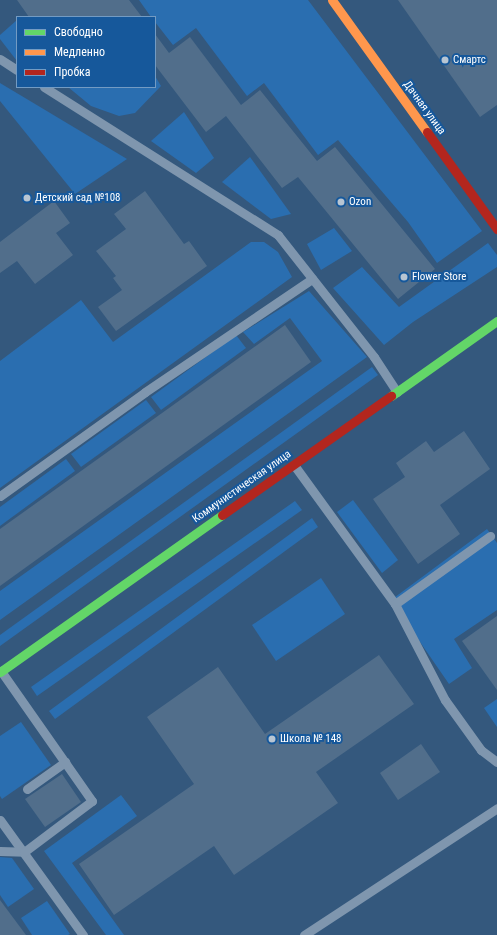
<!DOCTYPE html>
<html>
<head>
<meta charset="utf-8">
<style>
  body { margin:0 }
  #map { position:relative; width:497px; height:935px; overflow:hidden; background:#34587d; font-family:"Roboto Condensed",sans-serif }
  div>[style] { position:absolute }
  .green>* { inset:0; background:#2a6eb0 }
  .building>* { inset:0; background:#516e8b }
  .lane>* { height:9px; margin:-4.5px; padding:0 4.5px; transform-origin:4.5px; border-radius:4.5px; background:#7f96ae }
  .fast>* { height:9px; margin:-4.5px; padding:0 4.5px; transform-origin:4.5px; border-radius:4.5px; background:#63d668 }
  .slow>* { height:9px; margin:-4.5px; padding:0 4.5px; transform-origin:4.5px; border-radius:4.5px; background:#ff974d }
  .jam>* { height:9px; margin:-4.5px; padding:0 4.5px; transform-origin:4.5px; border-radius:4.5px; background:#b3261e }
  .dots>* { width:11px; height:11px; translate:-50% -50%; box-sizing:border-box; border:2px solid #16589b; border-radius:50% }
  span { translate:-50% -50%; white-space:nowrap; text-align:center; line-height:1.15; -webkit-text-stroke:4px #16589b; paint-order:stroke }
  .poi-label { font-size:11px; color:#fff }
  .left { translate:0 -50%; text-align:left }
  .street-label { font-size:11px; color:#fff }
  .legend { position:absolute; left:16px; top:16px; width:140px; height:72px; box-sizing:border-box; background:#16589b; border:1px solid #739bc3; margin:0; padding:5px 7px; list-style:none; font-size:12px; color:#fff }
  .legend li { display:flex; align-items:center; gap:8px; height:20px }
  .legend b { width:20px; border:1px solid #739bc3 }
</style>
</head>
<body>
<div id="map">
  <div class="green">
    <i style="clip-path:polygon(139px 0,308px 0,482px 231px,437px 263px,408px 222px,338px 140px,318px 155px,264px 83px,247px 96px,196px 28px,173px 45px,155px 22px,155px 17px,151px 17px)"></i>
    <i style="clip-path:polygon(17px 20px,17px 61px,0 39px,0 35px)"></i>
    <i style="clip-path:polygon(155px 76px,161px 86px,135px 113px,119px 116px,91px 106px,68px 87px,155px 87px)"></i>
    <i style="clip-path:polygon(0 83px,127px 159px,75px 194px,0 101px)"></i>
    <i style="clip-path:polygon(184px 112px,214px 158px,196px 173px,151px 141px)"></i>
    <i style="clip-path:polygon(250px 157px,291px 214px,271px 219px,222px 182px)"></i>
    <i style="clip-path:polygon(334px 228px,352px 251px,321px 270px,307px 244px)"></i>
    <i style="clip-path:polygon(251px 242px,264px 242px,278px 252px,292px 277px,0 488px,0 361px,81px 300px,113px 342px)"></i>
    <i style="clip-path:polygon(488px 243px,497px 255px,497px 267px,413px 322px,384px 345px,333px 288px,362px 267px,399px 307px)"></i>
    <i style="clip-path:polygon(309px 291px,367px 357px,0 620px,0 591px,322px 361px,290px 318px,254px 344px,243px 332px)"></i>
    <i style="clip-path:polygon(236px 335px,246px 348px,161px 410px,151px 397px)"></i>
    <i style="clip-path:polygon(372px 367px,378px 375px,0 646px,0 635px)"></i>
    <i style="clip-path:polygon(146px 400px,156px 413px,81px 467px,71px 454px)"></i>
    <i style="clip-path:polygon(66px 459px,75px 471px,0 526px,0 507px)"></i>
    <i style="clip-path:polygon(353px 500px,398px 560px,382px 573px,337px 512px)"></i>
    <i style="clip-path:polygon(295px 501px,302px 510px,37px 696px,31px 687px)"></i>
    <i style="clip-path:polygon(312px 518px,318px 527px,55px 719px,49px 711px)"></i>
    <i style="clip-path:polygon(487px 529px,497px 543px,497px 610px,454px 639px,472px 668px,449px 684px,391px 600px)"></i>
    <i style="clip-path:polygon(321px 578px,345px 614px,276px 661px,252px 625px)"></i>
    <i style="clip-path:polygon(497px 699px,497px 727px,484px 708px)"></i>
    <i style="clip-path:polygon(21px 722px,51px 765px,2px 799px,0 796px,0 736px)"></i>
    <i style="clip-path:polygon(121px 795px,137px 816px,72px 863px,124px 935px,106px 935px,44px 851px)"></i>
    <i style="clip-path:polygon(0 857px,12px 858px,34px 889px,8px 907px,0 895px)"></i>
    <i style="clip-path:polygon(47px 901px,70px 934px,68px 935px,32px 935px,21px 918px)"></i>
  </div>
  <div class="building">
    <i style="clip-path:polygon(17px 0,129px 0,142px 17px,72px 17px,81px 10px,72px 17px,29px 17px)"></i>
    <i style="clip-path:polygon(398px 0,497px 0,497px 105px,480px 117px)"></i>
    <i style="clip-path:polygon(155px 34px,169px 53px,190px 37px,241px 105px,260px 90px,317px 161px,335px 147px,435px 269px,398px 299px,298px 177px,282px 188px,226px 116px,206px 132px,155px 65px)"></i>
    <i style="clip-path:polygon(145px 191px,184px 244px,189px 241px,207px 266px,116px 331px,98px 307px,122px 290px,113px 278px,116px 276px,96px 251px,126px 229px,114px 214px)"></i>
    <i style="clip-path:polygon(54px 201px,70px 223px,56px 233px,73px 255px,35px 284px,17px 261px,0 273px,0 242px)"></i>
    <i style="clip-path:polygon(285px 325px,311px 362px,0 586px,0 529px)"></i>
    <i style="clip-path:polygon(464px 431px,490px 469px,440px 505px,460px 534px,418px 564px,373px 499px,405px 477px,396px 463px,426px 441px,434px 452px)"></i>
    <i style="clip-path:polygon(497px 616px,497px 690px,462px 641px)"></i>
    <i style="clip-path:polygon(379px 655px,414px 704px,316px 772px,338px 803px,234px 875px,214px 846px,114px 915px,79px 864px,194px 784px,147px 717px,218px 667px,265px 734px)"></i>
    <i style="clip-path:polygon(421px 744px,440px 772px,398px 800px,380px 773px)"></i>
    <i style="clip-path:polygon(62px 774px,81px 802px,45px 827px,25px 799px)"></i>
    <i style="clip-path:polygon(0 900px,26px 935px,0 935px)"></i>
  </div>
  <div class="lane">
    <i style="left:0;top:59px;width:20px;rotate:33deg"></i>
    <i style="left:44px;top:87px;width:277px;rotate:32.3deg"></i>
    <i style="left:278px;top:235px;width:155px;rotate:51.8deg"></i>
    <i style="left:374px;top:357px;width:42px;rotate:56.7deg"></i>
    <i style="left:294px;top:465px;width:172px;rotate:54deg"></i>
    <i style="left:395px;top:604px;width:108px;rotate:62.5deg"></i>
    <i style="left:445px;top:700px;width:62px;rotate:54.2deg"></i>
    <i style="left:481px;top:750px;width:20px;rotate:37deg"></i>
    <i style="left:0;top:496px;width:178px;rotate:-35.6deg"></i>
    <i style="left:145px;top:392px;width:202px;rotate:-34.1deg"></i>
    <i style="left:395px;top:604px;width:117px;rotate:-35.6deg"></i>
    <i style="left:27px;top:789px;width:47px;rotate:-35.4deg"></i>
    <i style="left:0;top:820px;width:142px;rotate:54.2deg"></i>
    <i style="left:0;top:851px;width:24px;rotate:2deg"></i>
    <i style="left:24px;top:852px;width:85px;rotate:-36.9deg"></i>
    <i style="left:92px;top:801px;width:159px;rotate:-125deg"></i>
    <i style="left:304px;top:935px;width:231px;rotate:-33.3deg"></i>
  </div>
  <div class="fast">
    <i style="left:391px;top:396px;width:130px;rotate:-35.3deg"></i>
    <i style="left:0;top:672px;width:272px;rotate:-35.3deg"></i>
  </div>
  <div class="slow">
    <i style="left:332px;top:0;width:163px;rotate:54.3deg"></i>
  </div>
  <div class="jam">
    <i style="left:427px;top:132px;width:120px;rotate:54.2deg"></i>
    <i style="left:222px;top:515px;width:207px;rotate:-35.2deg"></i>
  </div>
  <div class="dots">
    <i style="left:445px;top:60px;background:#b8c5d2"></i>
    <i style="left:27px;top:198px;background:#b8c5d2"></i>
    <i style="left:341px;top:202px;background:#b8c5d2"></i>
    <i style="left:404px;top:277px;background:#b8c5d2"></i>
    <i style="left:272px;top:739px;background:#b8c5d2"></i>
  </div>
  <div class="poi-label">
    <span class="left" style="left:453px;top:60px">Смартс</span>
    <span class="left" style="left:35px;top:198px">Детский сад №108</span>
    <span class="left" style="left:349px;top:202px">Ozon</span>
    <span class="left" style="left:412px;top:277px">Flower Store</span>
    <span class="left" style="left:280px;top:739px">Школа № 148</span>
  </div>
  <div class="street-label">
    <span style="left:424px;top:108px;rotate:54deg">Дачная улица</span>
    <span style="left:242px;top:487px;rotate:-35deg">Коммунистическая улица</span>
  </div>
  <ul class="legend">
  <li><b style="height:5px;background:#63d668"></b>Свободно</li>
  <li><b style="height:5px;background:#ff974d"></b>Медленно</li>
  <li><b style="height:5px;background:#b3261e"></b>Пробка</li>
  </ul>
</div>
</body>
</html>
